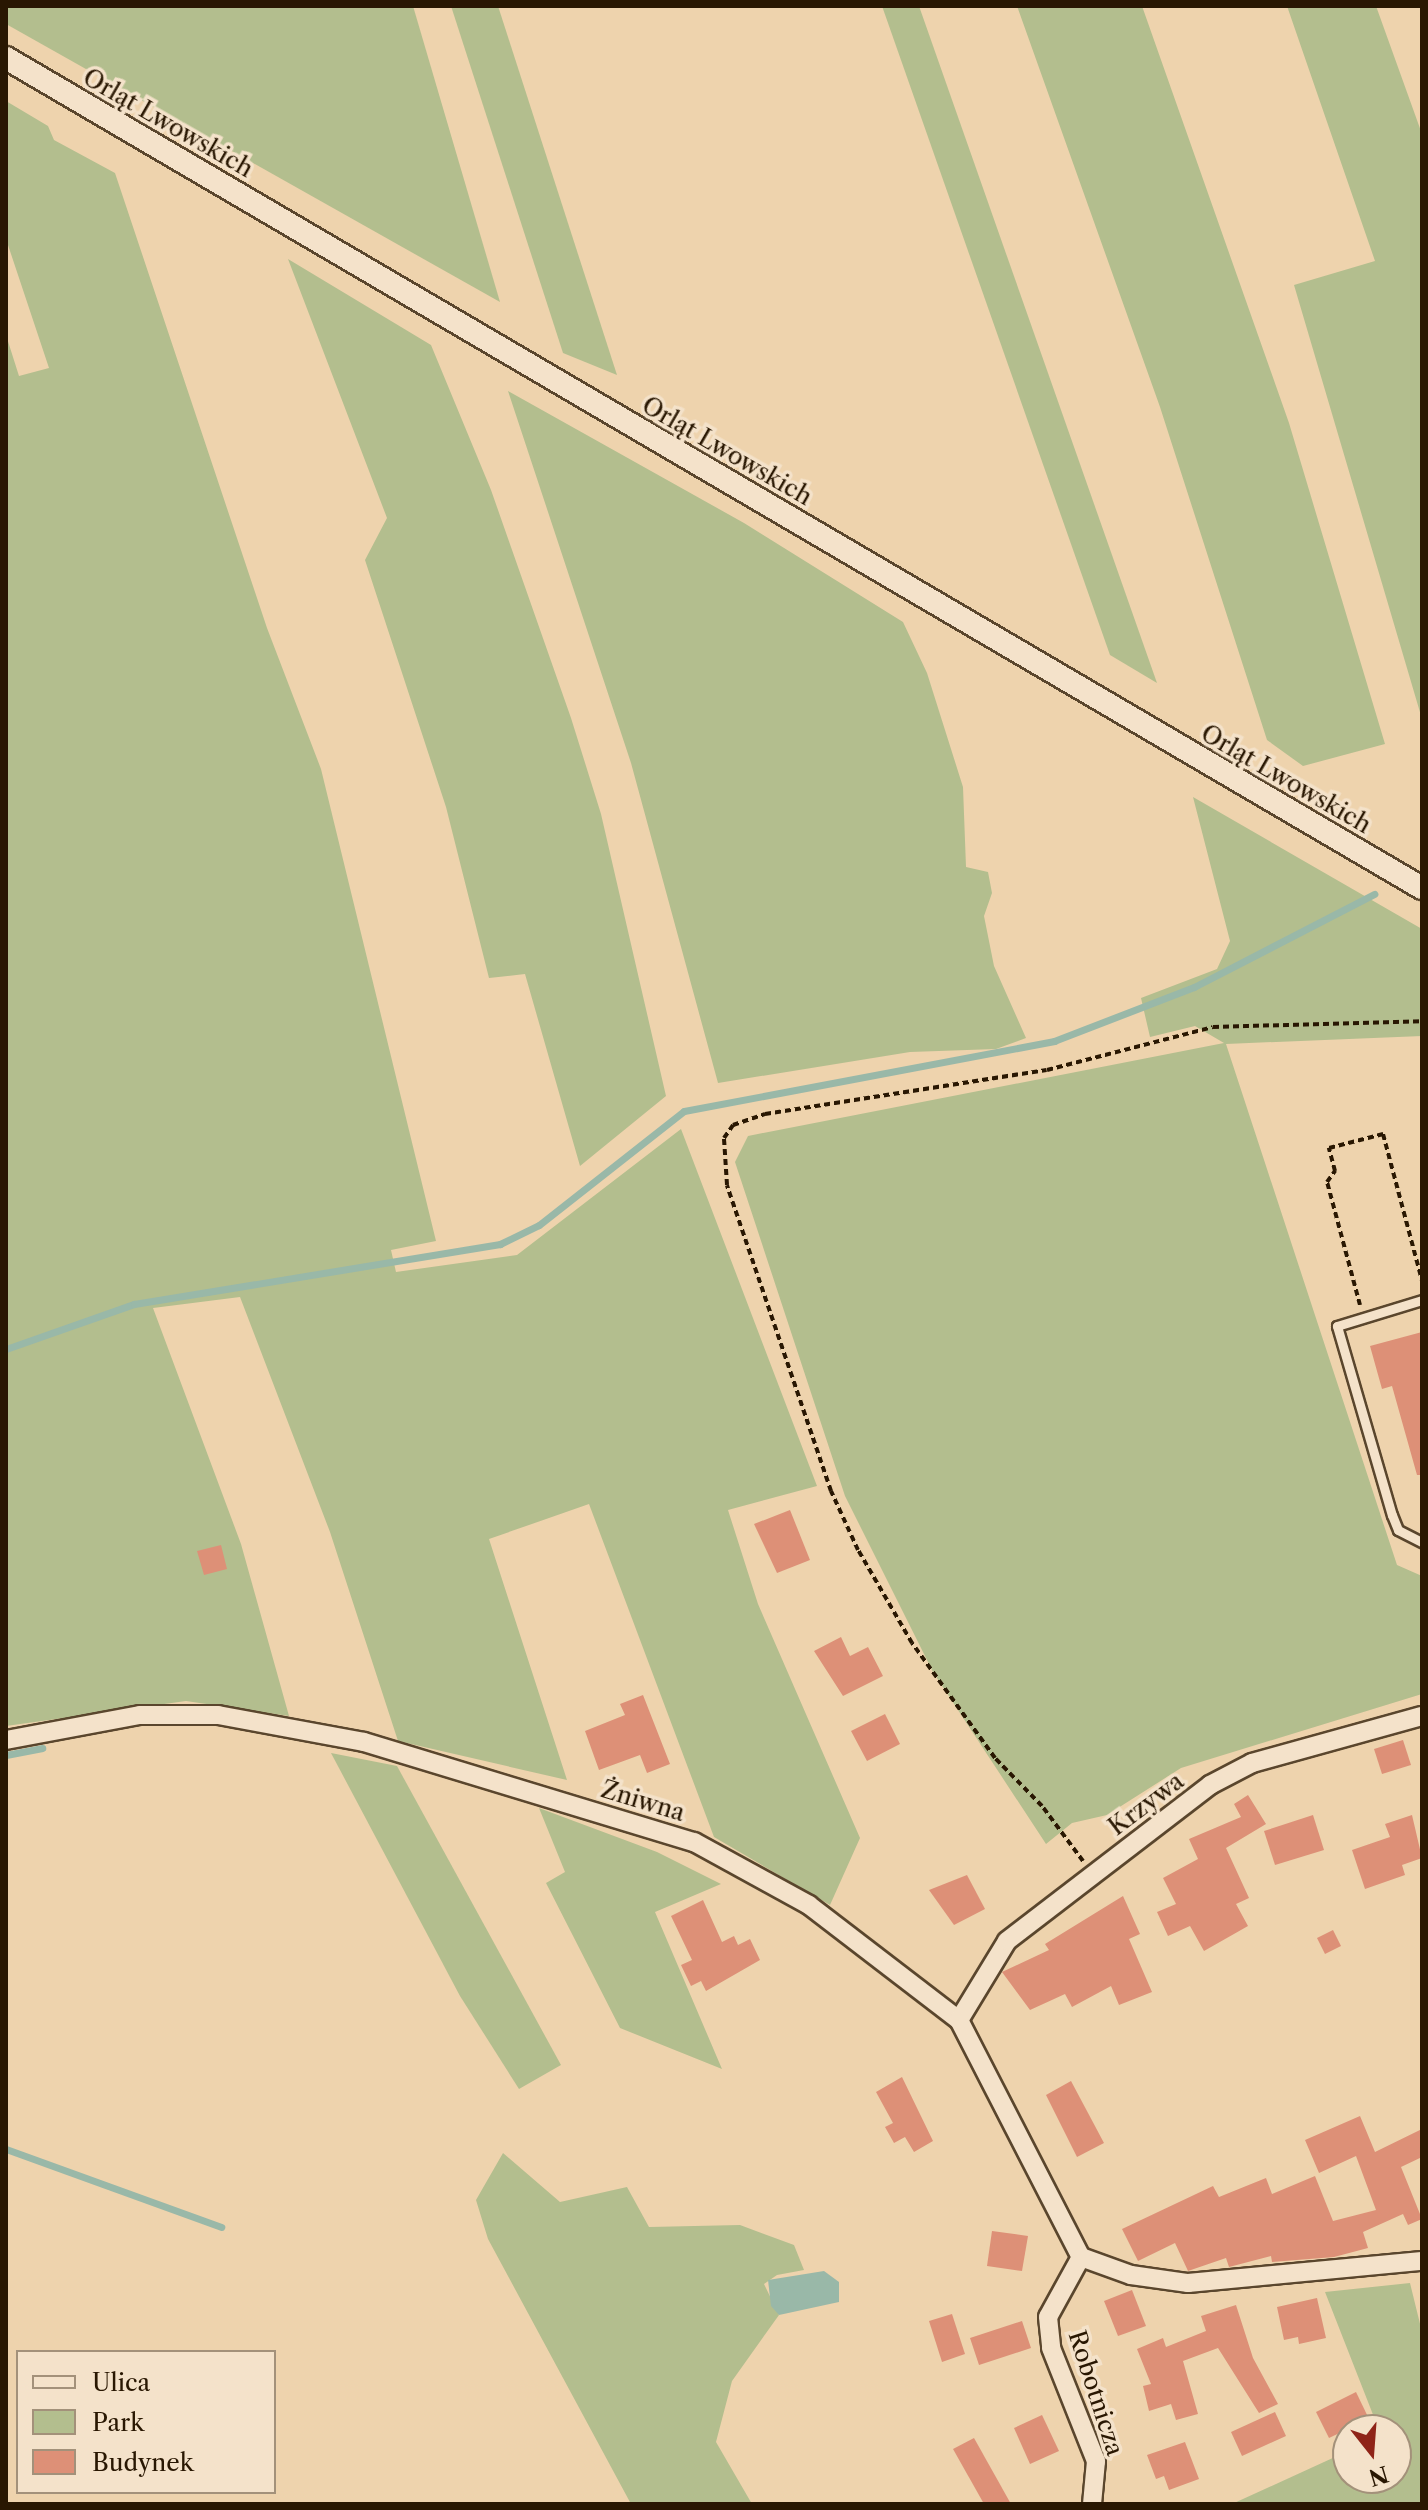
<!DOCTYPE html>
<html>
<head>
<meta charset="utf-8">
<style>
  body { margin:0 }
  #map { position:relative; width:1428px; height:2510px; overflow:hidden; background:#eed3ad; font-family:"Libre Caslon Text",serif }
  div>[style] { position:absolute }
  .green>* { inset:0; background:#b3be8e }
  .water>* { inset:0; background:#99b8a8 }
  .stream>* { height:7px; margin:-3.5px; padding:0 3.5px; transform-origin:3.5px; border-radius:3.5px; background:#99b8a8 }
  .building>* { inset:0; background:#dd9077 }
  .path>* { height:4px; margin-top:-2px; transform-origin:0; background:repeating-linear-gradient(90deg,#291702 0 6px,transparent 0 10px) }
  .roads { filter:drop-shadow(2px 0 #5a462d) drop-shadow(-2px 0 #5a462d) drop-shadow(0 2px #5a462d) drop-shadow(0 -2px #5a462d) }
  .service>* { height:9px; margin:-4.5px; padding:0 4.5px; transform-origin:4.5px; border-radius:4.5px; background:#f4e2ca }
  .minor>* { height:18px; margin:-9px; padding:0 9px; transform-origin:9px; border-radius:9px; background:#f4e2ca }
  .tertiary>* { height:22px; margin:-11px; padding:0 11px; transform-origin:11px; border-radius:11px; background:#f4e2ca }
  span { translate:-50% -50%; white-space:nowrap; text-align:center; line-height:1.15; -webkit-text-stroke:7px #f4e2ca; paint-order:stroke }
  .street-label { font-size:24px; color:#291702 }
  .frame { position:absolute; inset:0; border:8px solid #291702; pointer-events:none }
  .legend { position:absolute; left:16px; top:2350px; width:260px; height:144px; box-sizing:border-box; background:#f4e2ca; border:2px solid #a3917a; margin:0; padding:10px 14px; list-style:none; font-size:24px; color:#291702 }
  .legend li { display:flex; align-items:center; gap:16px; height:40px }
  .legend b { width:40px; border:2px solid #a3917a }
  .north { position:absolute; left:1332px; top:2414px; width:80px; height:80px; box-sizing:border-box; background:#f4e2ca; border:2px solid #a3917a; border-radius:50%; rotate:163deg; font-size:22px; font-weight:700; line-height:32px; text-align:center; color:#291702 }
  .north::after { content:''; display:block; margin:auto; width:28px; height:36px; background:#8f2418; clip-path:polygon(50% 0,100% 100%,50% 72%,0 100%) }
</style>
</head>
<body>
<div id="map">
  <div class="green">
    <i style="clip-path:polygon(6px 6px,413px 6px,500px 302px,6px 24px)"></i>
    <i style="clip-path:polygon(451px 6px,498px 6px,617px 375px,563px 353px)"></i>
    <i style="clip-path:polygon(882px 6px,919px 6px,1157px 683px,1110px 655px)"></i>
    <i style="clip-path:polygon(1017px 6px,1142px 6px,1289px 423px,1385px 744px,1303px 766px,1267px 740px,1160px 407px)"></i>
    <i style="clip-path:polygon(1287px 6px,1376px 6px,1422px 134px,1422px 719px,1294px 285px,1375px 261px)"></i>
    <i style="clip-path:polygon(6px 101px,48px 126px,54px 140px,115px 173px,267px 628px,321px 769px,436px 1241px,391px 1250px,396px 1272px,517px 1255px,681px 1129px,817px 1486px,728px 1510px,758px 1604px,860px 1838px,830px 1905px,714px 1837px,589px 1504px,489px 1539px,567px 1780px,398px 1741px,330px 1532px,240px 1297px,153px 1308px,241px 1544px,289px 1716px,186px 1701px,6px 1726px,6px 335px,19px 376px,49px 368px,6px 239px)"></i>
    <i style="clip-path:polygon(288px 259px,431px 345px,491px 490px,571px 718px,601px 814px,666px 1096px,580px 1166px,525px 974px,489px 978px,446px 807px,365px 560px,387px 518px)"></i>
    <i style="clip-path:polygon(508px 391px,744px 523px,903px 622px,927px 673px,963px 787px,966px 867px,988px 872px,992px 893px,984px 916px,994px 966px,1026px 1038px,996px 1049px,910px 1052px,718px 1083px,631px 763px)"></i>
    <i style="clip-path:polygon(1193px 797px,1422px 929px,1422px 1036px,1226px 1044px,1397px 1565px,1422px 1576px,1422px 1694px,1181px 1768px,1107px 1815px,1072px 1823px,1046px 1844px,933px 1672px,845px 1496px,735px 1162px,748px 1136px,1224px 1043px,1195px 1026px,1150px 1037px,1141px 998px,1217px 969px,1230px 941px)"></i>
    <i style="clip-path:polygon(331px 1753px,397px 1766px,561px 2065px,519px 2089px,460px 1996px)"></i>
    <i style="clip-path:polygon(539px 1808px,657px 1852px,721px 1884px,655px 1912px,722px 2069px,620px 2028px,546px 1883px,565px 1872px)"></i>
    <i style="clip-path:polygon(503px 2153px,560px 2202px,627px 2187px,649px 2227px,740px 2225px,794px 2245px,804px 2270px,777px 2275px,764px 2284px,779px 2315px,732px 2381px,716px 2442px,752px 2504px,631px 2504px,488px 2239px,476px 2200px)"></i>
    <i style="clip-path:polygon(1410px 2283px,1422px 2332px,1422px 2504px,1232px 2504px,1348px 2451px,1348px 2478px,1396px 2478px,1396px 2430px,1379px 2430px,1325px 2292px)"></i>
  </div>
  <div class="water">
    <i style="clip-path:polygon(824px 2271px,839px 2282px,839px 2302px,779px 2315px,771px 2306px,768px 2280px)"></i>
  </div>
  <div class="stream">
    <i style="left:6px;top:1349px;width:136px;rotate:-19.4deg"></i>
    <i style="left:134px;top:1304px;width:371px;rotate:-9.3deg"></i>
    <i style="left:500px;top:1244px;width:43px;rotate:-26deg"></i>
    <i style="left:539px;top:1225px;width:184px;rotate:-38.2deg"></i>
    <i style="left:684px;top:1111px;width:377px;rotate:-10.7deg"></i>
    <i style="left:1054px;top:1041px;width:150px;rotate:-21.1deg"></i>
    <i style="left:1194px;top:987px;width:203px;rotate:-27.3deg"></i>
    <i style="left:6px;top:1755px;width:37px;rotate:-11deg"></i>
    <i style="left:6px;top:2149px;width:229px;rotate:19.9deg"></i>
  </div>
  <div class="building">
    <i style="clip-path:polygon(1422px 1332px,1422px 1475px,1417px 1475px,1392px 1386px,1382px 1389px,1370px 1346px)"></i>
    <i style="clip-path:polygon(790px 1510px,810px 1560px,777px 1573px,754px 1524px)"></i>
    <i style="clip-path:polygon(221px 1545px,227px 1569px,204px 1575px,197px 1551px)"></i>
    <i style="clip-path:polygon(841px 1637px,850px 1656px,868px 1647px,883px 1676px,843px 1696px,814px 1651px)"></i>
    <i style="clip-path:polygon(643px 1695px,670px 1764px,647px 1773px,640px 1755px,599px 1770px,585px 1731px,625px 1715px,620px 1704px)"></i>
    <i style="clip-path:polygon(885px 1714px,900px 1744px,867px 1761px,851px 1731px)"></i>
    <i style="clip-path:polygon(1403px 1740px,1411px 1765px,1382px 1774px,1374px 1749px)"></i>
    <i style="clip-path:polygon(1248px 1795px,1266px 1824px,1226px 1848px,1249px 1898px,1236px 1904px,1248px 1926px,1204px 1951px,1190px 1926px,1168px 1936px,1157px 1912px,1176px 1904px,1163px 1878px,1198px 1859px,1189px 1839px,1241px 1817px,1234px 1804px)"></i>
    <i style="clip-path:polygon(1313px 1815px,1324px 1850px,1275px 1865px,1264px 1831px)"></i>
    <i style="clip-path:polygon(1412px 1815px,1422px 1858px,1402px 1865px,1405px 1875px,1365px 1889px,1352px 1850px,1390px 1837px,1385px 1824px)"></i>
    <i style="clip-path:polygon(967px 1875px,985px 1909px,954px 1925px,929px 1890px)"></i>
    <i style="clip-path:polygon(1123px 1896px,1140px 1934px,1129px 1939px,1152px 1992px,1119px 2005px,1111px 1986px,1072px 2007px,1065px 1994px,1030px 2010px,1002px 1972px,1049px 1950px,1045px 1944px)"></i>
    <i style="clip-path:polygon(703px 1900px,722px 1942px,734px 1936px,738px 1945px,750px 1939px,760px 1960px,706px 1991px,701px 1981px,691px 1986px,681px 1965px,692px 1960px,671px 1916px)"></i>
    <i style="clip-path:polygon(1333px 1930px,1341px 1946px,1325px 1954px,1317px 1938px)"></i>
    <i style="clip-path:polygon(902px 2077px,933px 2141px,914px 2152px,905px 2137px,894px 2143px,885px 2127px,893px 2123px,876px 2092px)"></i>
    <i style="clip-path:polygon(1071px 2081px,1104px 2143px,1077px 2157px,1046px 2095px)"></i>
    <i style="clip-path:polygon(1360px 2116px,1375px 2152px,1422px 2129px,1422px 2157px,1401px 2167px,1422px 2219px,1408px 2225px,1403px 2214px,1363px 2232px,1368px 2248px,1334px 2257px,1272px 2262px,1271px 2256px,1229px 2267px,1226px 2258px,1188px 2271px,1175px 2243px,1138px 2261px,1122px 2229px,1213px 2186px,1219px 2197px,1266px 2178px,1272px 2194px,1315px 2176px,1333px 2221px,1376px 2210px,1356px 2156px,1319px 2173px,1305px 2140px)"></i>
    <i style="clip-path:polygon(992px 2231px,1028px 2236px,1022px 2271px,987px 2266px)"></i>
    <i style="clip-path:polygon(1132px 2290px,1146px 2326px,1118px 2336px,1104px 2301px)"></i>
    <i style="clip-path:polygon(1317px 2298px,1326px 2338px,1299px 2344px,1298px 2337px,1284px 2340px,1277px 2307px)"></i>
    <i style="clip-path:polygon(1236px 2305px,1253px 2358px,1278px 2404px,1259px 2413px,1218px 2348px,1183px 2361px,1198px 2414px,1176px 2420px,1171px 2404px,1149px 2411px,1143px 2386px,1151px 2384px,1137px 2349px,1163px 2338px,1166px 2347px,1206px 2331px,1201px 2316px)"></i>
    <i style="clip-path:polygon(952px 2314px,965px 2354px,942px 2362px,929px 2321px)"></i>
    <i style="clip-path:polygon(1022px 2321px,1031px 2348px,979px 2365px,970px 2338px)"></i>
    <i style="clip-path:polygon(1356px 2392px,1369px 2419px,1329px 2438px,1316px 2412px)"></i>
    <i style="clip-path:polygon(1275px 2412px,1286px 2436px,1242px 2456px,1231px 2432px)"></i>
    <i style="clip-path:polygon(1042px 2415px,1059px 2451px,1030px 2464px,1014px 2428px)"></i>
    <i style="clip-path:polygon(974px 2438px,1011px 2504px,984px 2504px,953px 2449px)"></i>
    <i style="clip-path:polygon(1185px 2442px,1199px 2479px,1169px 2490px,1164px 2476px,1156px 2479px,1147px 2455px)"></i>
  </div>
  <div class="path">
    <i style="left:1360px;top:1305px;width:127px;rotate:-105deg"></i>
    <i style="left:1327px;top:1182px;width:14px;rotate:-54deg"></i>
    <i style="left:1335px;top:1171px;width:24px;rotate:-105deg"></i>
    <i style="left:1329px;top:1148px;width:56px;rotate:-14.5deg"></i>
    <i style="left:1383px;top:1134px;width:152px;rotate:75.1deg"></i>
    <i style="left:1083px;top:1861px;width:69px;rotate:-126.7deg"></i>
    <i style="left:1042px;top:1806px;width:67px;rotate:-134.4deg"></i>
    <i style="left:995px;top:1758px;width:142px;rotate:-125.8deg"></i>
    <i style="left:912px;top:1643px;width:108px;rotate:-120.1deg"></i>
    <i style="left:858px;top:1550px;width:65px;rotate:-114.6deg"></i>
    <i style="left:831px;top:1491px;width:323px;rotate:-108.8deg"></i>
    <i style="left:727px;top:1185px;width:47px;rotate:-93.7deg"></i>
    <i style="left:724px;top:1138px;width:16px;rotate:-55deg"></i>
    <i style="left:733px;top:1125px;width:34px;rotate:-19deg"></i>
    <i style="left:765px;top:1114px;width:285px;rotate:-8.9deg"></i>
    <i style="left:1047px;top:1070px;width:171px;rotate:-14.5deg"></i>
    <i style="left:1213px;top:1027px;width:209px;rotate:-1.6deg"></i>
  </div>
  <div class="roads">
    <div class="service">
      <i style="left:1422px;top:1300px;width:89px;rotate:163deg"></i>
      <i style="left:1337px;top:1326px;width:197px;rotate:73.8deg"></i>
      <i style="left:1392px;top:1515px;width:16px;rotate:68deg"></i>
      <i style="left:1398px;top:1530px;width:27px;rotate:27deg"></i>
    </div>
    <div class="minor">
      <i style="left:6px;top:1740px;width:136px;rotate:-10.6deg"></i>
      <i style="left:140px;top:1715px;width:78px"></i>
      <i style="left:218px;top:1715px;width:148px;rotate:10.5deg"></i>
      <i style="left:364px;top:1742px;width:345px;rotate:16.9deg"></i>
      <i style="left:694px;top:1842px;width:131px;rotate:28.7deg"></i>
      <i style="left:809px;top:1905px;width:189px;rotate:37.5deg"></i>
      <i style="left:959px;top:2020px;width:267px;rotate:62.8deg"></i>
      <i style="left:959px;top:2020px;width:92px;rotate:-58.7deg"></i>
      <i style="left:1007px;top:1941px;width:256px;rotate:-37.5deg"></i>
      <i style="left:1210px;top:1785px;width:47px;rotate:-27.6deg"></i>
      <i style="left:1252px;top:1763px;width:176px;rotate:-15.5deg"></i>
      <i style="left:1081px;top:2257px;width:53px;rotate:19.8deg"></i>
      <i style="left:1131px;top:2275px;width:58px;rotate:8deg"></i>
      <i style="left:1188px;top:2283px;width:235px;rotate:-5.4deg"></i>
      <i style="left:1081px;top:2257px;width:68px;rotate:118.8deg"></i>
      <i style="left:1048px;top:2317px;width:31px;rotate:84deg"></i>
      <i style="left:1051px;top:2348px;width:122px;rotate:68.3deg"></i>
      <i style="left:1096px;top:2461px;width:43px;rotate:95.3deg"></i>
    </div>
    <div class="tertiary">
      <i style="left:6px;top:58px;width:1641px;rotate:30.38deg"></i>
    </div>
  </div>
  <div class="street-label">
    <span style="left:168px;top:123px;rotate:30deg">Orląt Lwowskich</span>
    <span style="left:727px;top:451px;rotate:30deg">Orląt Lwowskich</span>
    <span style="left:1286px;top:779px;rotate:30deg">Orląt Lwowskich</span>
    <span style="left:643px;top:1801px;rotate:17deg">Żniwna</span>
    <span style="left:1146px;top:1804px;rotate:-37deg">Krzywa</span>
    <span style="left:1096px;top:2393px;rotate:72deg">Robotnicza</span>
  </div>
  <div class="frame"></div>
  <ul class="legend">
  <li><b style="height:10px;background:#f4e2ca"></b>Ulica</li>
  <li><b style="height:22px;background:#b3be8e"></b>Park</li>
  <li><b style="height:22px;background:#dd9077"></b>Budynek</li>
  </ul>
  <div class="north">N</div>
</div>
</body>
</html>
